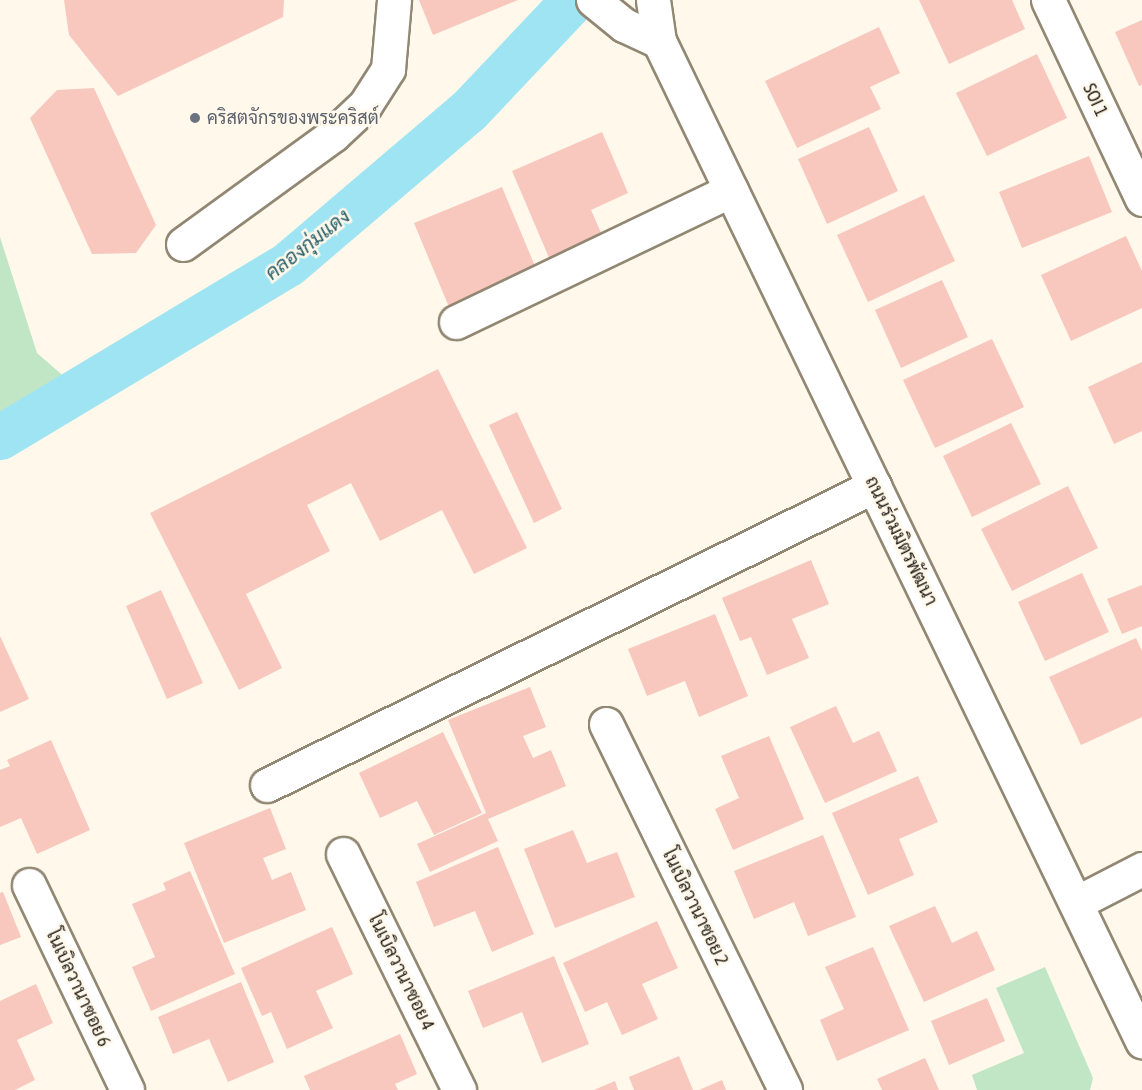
<!DOCTYPE html>
<html>
<head>
<meta charset="utf-8">
<style>
  body { margin:0 }
  #map { position:relative; width:1142px; height:1090px; overflow:hidden; background:#fff8eb; font-family:"Asap Condensed",Sarabun,sans-serif }
  div>[style] { position:absolute }
  .green>* { inset:0; background:#c1e6c5 }
  .canal>* { height:45px; margin:-22.5px; padding:0 22.5px; transform-origin:22.5px; border-radius:22.5px; background:#9ee4f2 }
  .building>* { inset:0; background:#f8c7be }
  .roads { filter:drop-shadow(2px 0 #918773) drop-shadow(-2px 0 #918773) drop-shadow(0 2px #918773) drop-shadow(0 -2px #918773) }
  .minor>* { height:33px; margin:-16.5px; padding:0 16.5px; transform-origin:16.5px; border-radius:16.5px; background:#fff }
  .dots>* { width:16px; height:16px; translate:-50% -50%; box-sizing:border-box; border:3px solid #fff8eb; border-radius:50% }
  span { translate:-50% -50%; white-space:nowrap; text-align:center; line-height:1.15; -webkit-text-stroke:5px #fff8eb; paint-order:stroke }
  .street-label { font-size:18px; color:#211d15 }
  .worship-label { font-size:18px; color:#5b616d }
  .left { translate:0 -50%; text-align:left }
  .water-label { font-size:20px; color:#27606b; font-style:italic }
</style>
</head>
<body>
<div id="map">
  <div class="green">
    <i style="clip-path:polygon(0 237px,37px 353px,68px 380px,0 420px)"></i>
    <i style="clip-path:polygon(1045px 967px,1093px 1078px,1090px 1090px,977px 1090px,972px 1075px,1024px 1053px,996px 988px)"></i>
  </div>
  <div class="canal">
    <i style="left:0;top:437px;width:336px;rotate:-31deg"></i>
    <i style="left:288px;top:264px;width:238px;rotate:-40.4deg"></i>
    <i style="left:469px;top:110px;width:151px;rotate:-46.6deg"></i>
  </div>
  <div class="building">
    <i style="clip-path:polygon(64px 0,284px 0,283px 17px,118px 96px,69px 35px)"></i>
    <i style="clip-path:polygon(419px 0,518px 0,433px 35px)"></i>
    <i style="clip-path:polygon(919px 0,1012px 0,1025px 29px,949px 64px)"></i>
    <i style="clip-path:polygon(1142px 20px,1142px 85px,1139px 86px,1115px 32px)"></i>
    <i style="clip-path:polygon(879px 27px,900px 73px,870px 87px,881px 109px,797px 148px,765px 81px)"></i>
    <i style="clip-path:polygon(1037px 54px,1067px 118px,987px 156px,956px 93px)"></i>
    <i style="clip-path:polygon(94px 88px,156px 225px,136px 253px,92px 254px,30px 118px,57px 90px)"></i>
    <i style="clip-path:polygon(869px 127px,898px 191px,827px 224px,798px 159px)"></i>
    <i style="clip-path:polygon(602px 132px,628px 193px,591px 210px,606px 244px,553px 267px,512px 171px)"></i>
    <i style="clip-path:polygon(1089px 156px,1112px 212px,1022px 248px,999px 192px)"></i>
    <i style="clip-path:polygon(502px 187px,537px 271px,449px 307px,414px 223px)"></i>
    <i style="clip-path:polygon(924px 195px,955px 261px,868px 302px,837px 235px)"></i>
    <i style="clip-path:polygon(1126px 236px,1142px 271px,1142px 308px,1071px 341px,1041px 275px)"></i>
    <i style="clip-path:polygon(942px 280px,968px 337px,901px 368px,875px 310px)"></i>
    <i style="clip-path:polygon(992px 339px,1024px 407px,935px 448px,903px 380px)"></i>
    <i style="clip-path:polygon(1142px 362px,1142px 431px,1114px 444px,1088px 387px)"></i>
    <i style="clip-path:polygon(438px 369px,527px 548px,474px 574px,442px 510px,380px 541px,351px 483px,307px 505px,330px 551px,246px 594px,282px 668px,239px 690px,150px 513px)"></i>
    <i style="clip-path:polygon(517px 412px,562px 509px,534px 523px,489px 425px)"></i>
    <i style="clip-path:polygon(1011px 423px,1041px 484px,972px 517px,943px 456px)"></i>
    <i style="clip-path:polygon(1068px 486px,1098px 548px,1012px 591px,981px 529px)"></i>
    <i style="clip-path:polygon(811px 560px,829px 604px,792px 619px,809px 658px,767px 675px,751px 637px,740px 641px,722px 598px)"></i>
    <i style="clip-path:polygon(1082px 573px,1109px 632px,1045px 661px,1018px 602px)"></i>
    <i style="clip-path:polygon(1142px 585px,1142px 626px,1122px 634px,1107px 599px)"></i>
    <i style="clip-path:polygon(161px 590px,203px 683px,167px 699px,126px 606px)"></i>
    <i style="clip-path:polygon(715px 614px,748px 696px,699px 717px,685px 681px,647px 696px,628px 649px)"></i>
    <i style="clip-path:polygon(0 636px,29px 699px,0 712px)"></i>
    <i style="clip-path:polygon(1136px 638px,1142px 651px,1142px 717px,1081px 745px,1049px 677px)"></i>
    <i style="clip-path:polygon(530px 687px,546px 727px,523px 736px,533px 758px,551px 750px,566px 786px,488px 819px,498px 841px,430px 872px,417px 844px,486px 813px,448px 720px)"></i>
    <i style="clip-path:polygon(836px 706px,853px 743px,879px 731px,897px 771px,825px 803px,790px 727px)"></i>
    <i style="clip-path:polygon(443px 732px,482px 813px,434px 835px,417px 801px,380px 818px,359px 773px)"></i>
    <i style="clip-path:polygon(769px 736px,804px 819px,733px 850px,715px 809px,739px 798px,721px 756px)"></i>
    <i style="clip-path:polygon(51px 740px,90px 830px,37px 854px,21px 818px,0 827px,0 770px,10px 766px,7px 760px)"></i>
    <i style="clip-path:polygon(918px 776px,938px 822px,899px 839px,914px 875px,868px 895px,832px 813px)"></i>
    <i style="clip-path:polygon(270px 808px,286px 849px,263px 858px,272px 880px,291px 872px,306px 910px,224px 943px,184px 843px)"></i>
    <i style="clip-path:polygon(573px 830px,587px 863px,617px 852px,635px 897px,555px 928px,524px 849px)"></i>
    <i style="clip-path:polygon(823px 835px,856px 917px,808px 936px,794px 902px,754px 919px,734px 871px)"></i>
    <i style="clip-path:polygon(498px 847px,534px 934px,492px 952px,475px 911px,434px 927px,416px 882px)"></i>
    <i style="clip-path:polygon(190px 871px,235px 974px,151px 1011px,132px 967px,155px 957px,132px 904px,166px 890px,163px 883px)"></i>
    <i style="clip-path:polygon(3px 892px,21px 937px,0 945px,0 893px)"></i>
    <i style="clip-path:polygon(935px 906px,952px 943px,977px 931px,995px 970px,924px 1002px,889px 926px)"></i>
    <i style="clip-path:polygon(657px 921px,678px 968px,642px 984px,658px 1019px,622px 1035px,607px 1002px,585px 1012px,563px 963px)"></i>
    <i style="clip-path:polygon(332px 927px,353px 974px,316px 991px,333px 1028px,287px 1049px,271px 1012px,262px 1016px,241px 968px)"></i>
    <i style="clip-path:polygon(873px 947px,909px 1030px,837px 1061px,820px 1020px,844px 1009px,825px 967px)"></i>
    <i style="clip-path:polygon(554px 956px,589px 1044px,542px 1063px,522px 1012px,483px 1028px,468px 991px)"></i>
    <i style="clip-path:polygon(241px 982px,274px 1062px,228px 1082px,209px 1039px,173px 1054px,158px 1017px)"></i>
    <i style="clip-path:polygon(36px 984px,53px 1023px,17px 1040px,35px 1080px,15px 1090px,0 1090px,0 1001px)"></i>
    <i style="clip-path:polygon(987px 998px,1005px 1041px,949px 1065px,931px 1021px)"></i>
    <i style="clip-path:polygon(400px 1034px,417px 1074px,395px 1084px,398px 1090px,310px 1090px,304px 1076px)"></i>
    <i style="clip-path:polygon(679px 1056px,693px 1090px,634px 1090px,629px 1077px)"></i>
    <i style="clip-path:polygon(925px 1058px,939px 1090px,882px 1090px,877px 1079px)"></i>
    <i style="clip-path:polygon(722px 1080px,726px 1090px,699px 1090px)"></i>
    <i style="clip-path:polygon(615px 1081px,618px 1090px,594px 1090px)"></i>
  </div>
  <div class="roads">
    <div class="minor">
      <i style="left:593px;top:0;width:40px;rotate:39deg"></i>
      <i style="left:624px;top:25px;width:38px;rotate:25deg"></i>
      <i style="left:653px;top:0;width:41px;rotate:81.7deg"></i>
      <i style="left:659px;top:41px;width:1111px;rotate:64.22deg"></i>
      <i style="left:1048px;top:0;width:220px;rotate:64.7deg"></i>
      <i style="left:183px;top:244px;width:185px;rotate:-36deg"></i>
      <i style="left:333px;top:135px;width:44px;rotate:-43.2deg"></i>
      <i style="left:365px;top:105px;width:43px;rotate:-57.4deg"></i>
      <i style="left:388px;top:69px;width:69px;rotate:-85deg"></i>
      <i style="left:456px;top:322px;width:305px;rotate:-25.6deg"></i>
      <i style="left:606px;top:724px;width:407px;rotate:63.9deg"></i>
      <i style="left:267px;top:785px;width:677px;rotate:-26.22deg"></i>
      <i style="left:343px;top:854px;width:263px;rotate:63.8deg"></i>
      <i style="left:29px;top:885px;width:227px;rotate:64.4deg"></i>
      <i style="left:1076px;top:903px;width:74px;rotate:-27.3deg"></i>
    </div>
  </div>
  <div class="dots">
    <i style="left:195px;top:118px;background:#6b7280"></i>
  </div>
  <div class="street-label">
    <span style="left:1095px;top:100px;rotate:65deg">SOI 1</span>
    <span style="left:901px;top:541px;rotate:64deg">ถนนร่วมมิตรพัฒนา</span>
    <span style="left:695px;top:907px;rotate:64deg">โนเบิลวานาซอย 2</span>
    <span style="left:401px;top:972px;rotate:64deg">โนเบิลวานาซอย 4</span>
    <span style="left:78px;top:988px;rotate:65deg">โนเบิลวานาซอย 6</span>
  </div>
  <div class="worship-label">
    <span class="left" style="left:207px;top:118px">คริสตจักรของพระคริสต์</span>
  </div>
  <div class="water-label">
    <span style="left:307px;top:244px;rotate:-38deg">คลองกุ่มแดง</span>
  </div>
</div>
</body>
</html>
